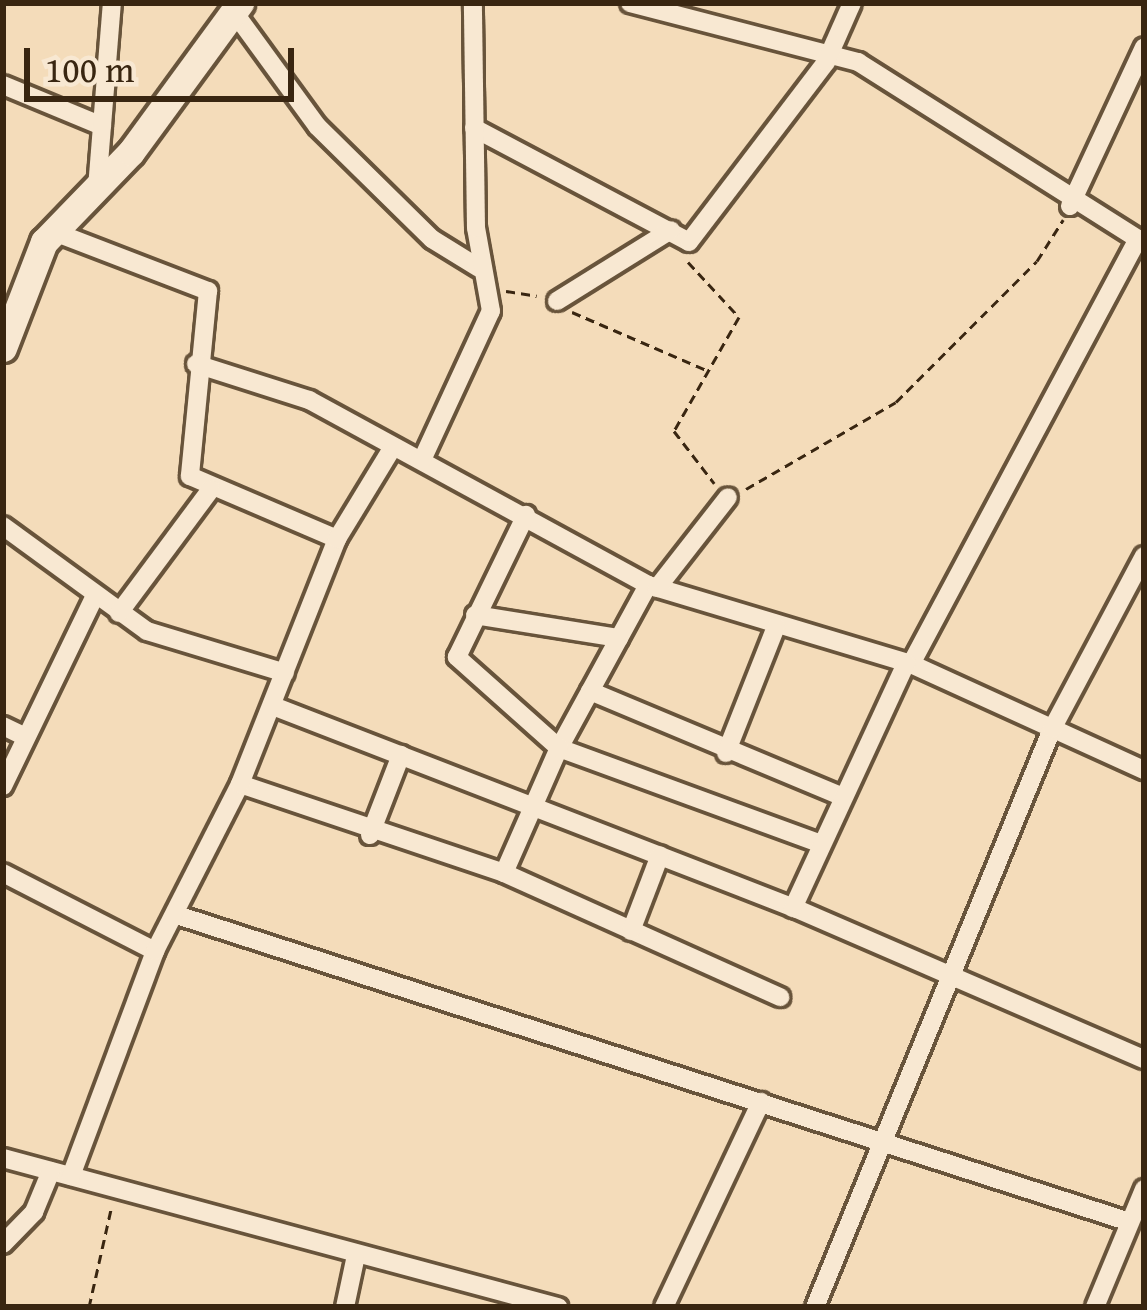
<!DOCTYPE html>
<html>
<head>
<meta charset="utf-8">
<style>
  body { margin:0 }
  #map { position:relative; width:1147px; height:1310px; overflow:hidden; background:#f4dcba; font-family:"Gentium Book Plus",serif }
  div>[style] { position:absolute }
  .path>* { height:3px; margin-top:-1.5px; transform-origin:0; background:repeating-linear-gradient(90deg,#392611 0 9px,transparent 0 15px) }
  .roads { filter:drop-shadow(3px 0 #68543b) drop-shadow(-3px 0 #68543b) drop-shadow(0 3px #68543b) drop-shadow(0 -3px #68543b) }
  .minor>* { height:18px; margin:-9px; padding:0 9px; transform-origin:9px; border-radius:9px; background:#f8e8d2 }
  .secondary>* { height:27px; margin:-13.5px; padding:0 13.5px; transform-origin:13.5px; border-radius:13.5px; background:#f8e8d2 }
  span { translate:-50% -50%; white-space:nowrap; text-align:center; line-height:1.15; -webkit-text-stroke:12px #f8e8d2; paint-order:stroke }
  .frame { position:absolute; inset:0; border:6px solid #392611; pointer-events:none }
  .scale { position:absolute; left:24px; top:48px; width:270px; height:54px; box-sizing:border-box; border:6px solid #392611; border-top:0; padding-left:15px; font-size:36px; line-height:42px; white-space:nowrap; color:#392611; -webkit-text-stroke:9px #f8e8d2; paint-order:stroke }
</style>
</head>
<body>
<div id="map">
  <div class="path">
    <i style="left:688px;top:262px;width:75px;rotate:47.2deg"></i>
    <i style="left:739px;top:317px;width:131px;rotate:119.7deg"></i>
    <i style="left:674px;top:431px;width:66px;rotate:52.4deg"></i>
    <i style="left:506px;top:291px;width:31px;rotate:9deg"></i>
    <i style="left:572px;top:312px;width:146px;rotate:23.4deg"></i>
    <i style="left:746px;top:489px;width:173px;rotate:-30.1deg"></i>
    <i style="left:896px;top:402px;width:199px;rotate:-45deg"></i>
    <i style="left:1037px;top:261px;width:49px;rotate:-57.6deg"></i>
    <i style="left:89px;top:1307px;width:100px;rotate:-77.3deg"></i>
  </div>
  <div class="roads">
    <div class="minor">
      <i style="left:630px;top:3px;width:236px;rotate:14.5deg"></i>
      <i style="left:858px;top:62px;width:338px;rotate:32.3deg"></i>
      <i style="left:234px;top:12px;width:141px;rotate:53.9deg"></i>
      <i style="left:317px;top:126px;width:161px;rotate:44.5deg"></i>
      <i style="left:432px;top:239px;width:55px;rotate:31.7deg"></i>
      <i style="left:3px;top:85px;width:107px;rotate:22.5deg"></i>
      <i style="left:474px;top:128px;width:243px;rotate:27.9deg"></i>
      <i style="left:689px;top:242px;width:226px;rotate:-52.7deg"></i>
      <i style="left:826px;top:62px;width:64px;rotate:-66.2deg"></i>
      <i style="left:97px;top:188px;width:186px;rotate:-85.4deg"></i>
      <i style="left:1070px;top:206px;width:175px;rotate:-65deg"></i>
      <i style="left:57px;top:233px;width:162px;rotate:21deg"></i>
      <i style="left:208px;top:291px;width:186px;rotate:95.6deg"></i>
      <i style="left:190px;top:476px;width:160px;rotate:23.2deg"></i>
      <i style="left:557px;top:301px;width:134px;rotate:-31.9deg"></i>
      <i style="left:196px;top:364px;width:119px;rotate:17.7deg"></i>
      <i style="left:309px;top:400px;width:386px;rotate:28.6deg"></i>
      <i style="left:648px;top:585px;width:275px;rotate:16.7deg"></i>
      <i style="left:911px;top:664px;width:256px;rotate:24.5deg"></i>
      <i style="left:422px;top:460px;width:164px;rotate:-65.2deg"></i>
      <i style="left:491px;top:311px;width:84px;rotate:-100.2deg"></i>
      <i style="left:476px;top:228px;width:225px;rotate:-90.8deg"></i>
      <i style="left:3px;top:526px;width:178px;rotate:36.1deg"></i>
      <i style="left:147px;top:631px;width:144px;rotate:16.9deg"></i>
      <i style="left:648px;top:585px;width:186px;rotate:118.6deg"></i>
      <i style="left:559px;top:748px;width:274px;rotate:20.1deg"></i>
      <i style="left:657px;top:588px;width:115px;rotate:-52deg"></i>
      <i style="left:119px;top:613px;width:154px;rotate:-53.4deg"></i>
      <i style="left:475px;top:615px;width:146px;rotate:9.1deg"></i>
      <i style="left:911px;top:664px;width:482px;rotate:-61.9deg"></i>
      <i style="left:590px;top:691px;width:270px;rotate:22.7deg"></i>
      <i style="left:273px;top:706px;width:562px;rotate:21.18deg"></i>
      <i style="left:797px;top:909px;width:378px;rotate:23.4deg"></i>
      <i style="left:3px;top:726px;width:25px;rotate:26deg"></i>
      <i style="left:726px;top:753px;width:136px;rotate:-68.4deg"></i>
      <i style="left:240px;top:784px;width:279px;rotate:18.6deg"></i>
      <i style="left:504px;top:873px;width:303px;rotate:24.2deg"></i>
      <i style="left:3px;top:786px;width:211px;rotate:-64.2deg"></i>
      <i style="left:370px;top:835px;width:86px;rotate:-68.8deg"></i>
      <i style="left:3px;top:873px;width:171px;rotate:27.2deg"></i>
      <i style="left:504px;top:873px;width:137px;rotate:-66.3deg"></i>
      <i style="left:559px;top:748px;width:137px;rotate:-138.3deg"></i>
      <i style="left:457px;top:657px;width:158px;rotate:-64.1deg"></i>
      <i style="left:793px;top:908px;width:270px;rotate:-65.2deg"></i>
      <i style="left:177px;top:915px;width:1001px;rotate:17.86deg"></i>
      <i style="left:631px;top:931px;width:81px;rotate:-69.1deg"></i>
      <i style="left:3px;top:1158px;width:575px;rotate:15.03deg"></i>
      <i style="left:71px;top:1176px;width:240px;rotate:-69.5deg"></i>
      <i style="left:155px;top:951px;width:187px;rotate:-63deg"></i>
      <i style="left:240px;top:784px;width:264px;rotate:-68.4deg"></i>
      <i style="left:337px;top:539px;width:108px;rotate:-58.7deg"></i>
      <i style="left:3px;top:1244px;width:45px;rotate:-45.9deg"></i>
      <i style="left:34px;top:1212px;width:44px;rotate:-67.5deg"></i>
      <i style="left:345px;top:1307px;width:48px;rotate:-78deg"></i>
      <i style="left:664px;top:1307px;width:227px;rotate:-64.7deg"></i>
      <i style="left:815px;top:1307px;width:625px;rotate:-67.7deg"></i>
      <i style="left:1052px;top:729px;width:196px;rotate:-62deg"></i>
      <i style="left:1095px;top:1307px;width:128px;rotate:-67.4deg"></i>
    </div>
    <div class="secondary">
      <i style="left:3px;top:348px;width:114px;rotate:-68.9deg"></i>
      <i style="left:44px;top:242px;width:125px;rotate:-46deg"></i>
      <i style="left:131px;top:152px;width:185px;rotate:-53.8deg"></i>
    </div>
  </div>
  <div class="frame"></div>
  <div class="scale">100 m</div>
</div>
</body>
</html>
